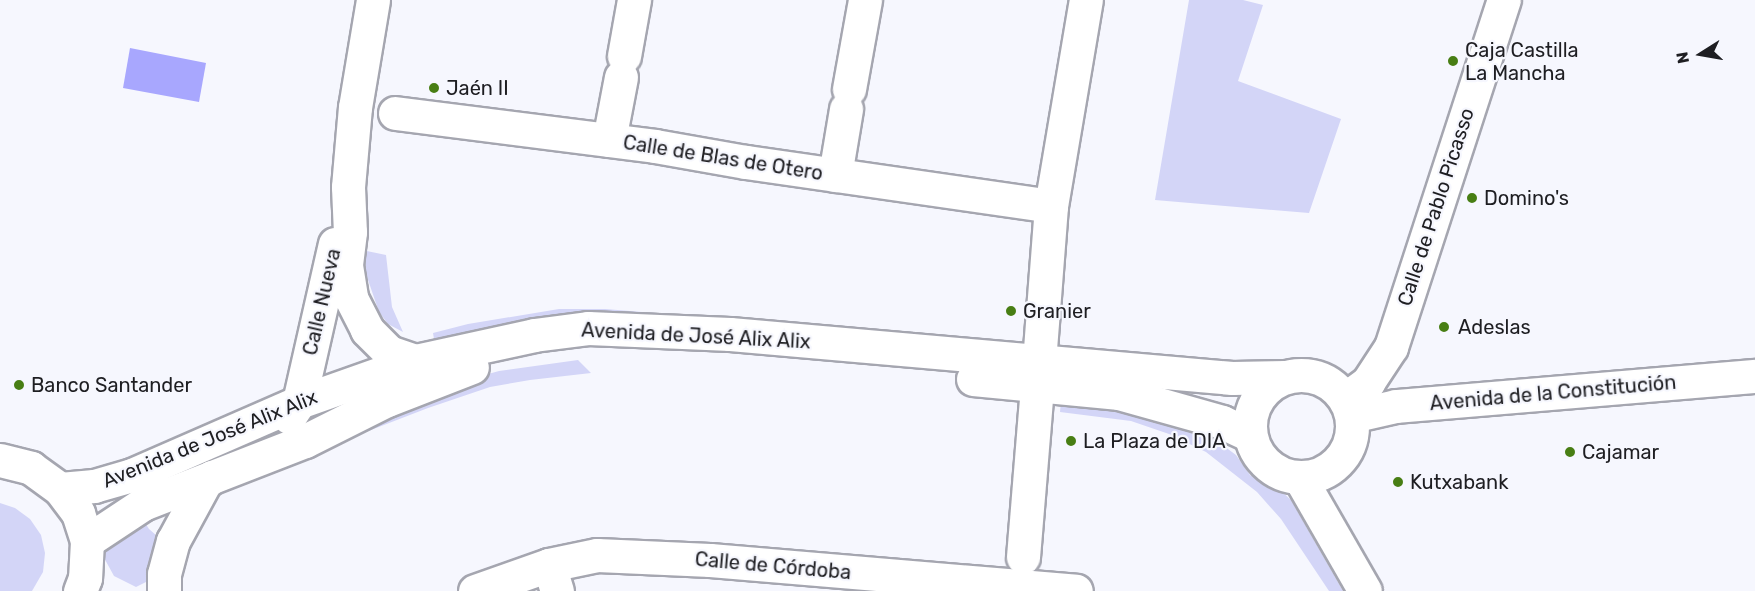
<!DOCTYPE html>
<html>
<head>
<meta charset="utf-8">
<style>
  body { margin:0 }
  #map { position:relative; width:1755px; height:591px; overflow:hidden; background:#f6f7fe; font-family:Rubik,sans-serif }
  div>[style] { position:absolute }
  .green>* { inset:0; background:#d3d5f7 }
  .water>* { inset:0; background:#a8a7fe }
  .roads { filter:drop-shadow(2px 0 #a5a6b0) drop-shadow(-2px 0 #a5a6b0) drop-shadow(0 2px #a5a6b0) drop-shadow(0 -2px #a5a6b0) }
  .minor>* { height:33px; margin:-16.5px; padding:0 16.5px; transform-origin:16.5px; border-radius:16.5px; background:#fff }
  .minor>.ring { margin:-16.5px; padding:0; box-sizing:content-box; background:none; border:33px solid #fff; border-radius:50% }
  .dots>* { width:16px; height:16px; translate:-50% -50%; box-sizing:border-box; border:3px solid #f6f7fe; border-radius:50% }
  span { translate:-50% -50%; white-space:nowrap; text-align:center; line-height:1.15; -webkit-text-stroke:4.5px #f6f7fe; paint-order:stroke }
  .poi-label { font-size:20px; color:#1e1e22 }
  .left { translate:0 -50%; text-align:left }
  .street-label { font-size:20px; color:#1e1e22 }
  .north { position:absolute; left:1671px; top:24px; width:60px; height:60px; -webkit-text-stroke:4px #f6f7fe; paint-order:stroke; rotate:259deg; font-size:16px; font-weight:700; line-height:24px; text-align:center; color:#1e1e22 }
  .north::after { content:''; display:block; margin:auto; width:21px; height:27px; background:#1e1e22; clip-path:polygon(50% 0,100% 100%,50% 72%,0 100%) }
</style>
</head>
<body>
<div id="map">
  <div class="green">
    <i style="clip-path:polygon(1189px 0,1243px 0,1263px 5px,1238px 81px,1341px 119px,1309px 213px,1155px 200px)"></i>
    <i style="clip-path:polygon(362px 250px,386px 255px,392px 307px,403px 332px,388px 324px,379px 312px,366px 274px)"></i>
    <i style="clip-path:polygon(559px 309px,605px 309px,704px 317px,528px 319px,434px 339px,433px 333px,468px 324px)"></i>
    <i style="clip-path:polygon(578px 360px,591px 373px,530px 380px,490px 387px,428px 408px,345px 440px,344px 436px,467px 380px,499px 371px)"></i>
    <i style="clip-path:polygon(1061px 401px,1096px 402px,1201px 429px,1236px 455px,1250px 475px,1280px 490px,1291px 500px,1343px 591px,1329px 591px,1281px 519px,1257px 492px,1206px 452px,1169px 434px,1131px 421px,1060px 412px)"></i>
    <i style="clip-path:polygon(0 503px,15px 508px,30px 519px,41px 535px,45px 553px,43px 572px,32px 591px,0 591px)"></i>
    <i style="clip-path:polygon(142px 518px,149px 529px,164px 542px,150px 580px,136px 587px,114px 576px,103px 556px,114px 540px)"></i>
  </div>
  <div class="water">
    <i style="clip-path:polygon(130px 48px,206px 63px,199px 102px,123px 88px)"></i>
  </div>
  <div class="roads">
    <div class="minor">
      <i style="left:373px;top:0;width:109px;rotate:99.5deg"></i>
      <i style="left:355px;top:107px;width:80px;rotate:95deg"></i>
      <i style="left:348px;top:187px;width:45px;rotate:87.5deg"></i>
      <i style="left:350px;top:232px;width:33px;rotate:97deg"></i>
      <i style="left:346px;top:265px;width:33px;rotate:81deg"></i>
      <i style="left:351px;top:298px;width:36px;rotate:63deg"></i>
      <i style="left:367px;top:330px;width:31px;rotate:45deg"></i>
      <i style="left:389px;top:352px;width:28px;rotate:19deg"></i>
      <i style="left:624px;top:56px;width:57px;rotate:-79.9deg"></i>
      <i style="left:849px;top:89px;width:90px;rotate:-79.8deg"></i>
      <i style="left:395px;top:113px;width:262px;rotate:7.2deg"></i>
      <i style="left:655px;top:146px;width:92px;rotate:10deg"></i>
      <i style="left:746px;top:162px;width:308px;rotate:8.2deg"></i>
      <i style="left:609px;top:140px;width:64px;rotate:-79.2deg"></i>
      <i style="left:835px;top:175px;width:67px;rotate:-80.5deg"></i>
      <i style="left:1039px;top:362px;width:156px;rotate:-85.6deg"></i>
      <i style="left:1051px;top:206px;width:209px;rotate:-80.4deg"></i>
      <i class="ring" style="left:1250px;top:375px;width:69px;height:69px"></i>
      <i style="left:973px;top:379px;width:147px;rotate:5.5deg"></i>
      <i style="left:1119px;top:393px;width:107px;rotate:15.7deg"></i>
      <i style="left:1222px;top:422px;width:31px;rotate:25deg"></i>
      <i style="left:1345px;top:399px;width:29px;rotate:-36deg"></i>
      <i style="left:1368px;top:382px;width:42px;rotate:-56.7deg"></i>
      <i style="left:1391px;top:347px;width:365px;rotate:-72deg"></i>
      <i style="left:1352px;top:416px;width:45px;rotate:-12.8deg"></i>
      <i style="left:1396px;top:406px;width:360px;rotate:-4.8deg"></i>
      <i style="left:289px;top:417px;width:18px;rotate:-56deg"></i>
      <i style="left:299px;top:402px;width:162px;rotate:-77.2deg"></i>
      <i style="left:0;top:460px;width:32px;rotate:14deg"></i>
      <i style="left:31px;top:468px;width:36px;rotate:36deg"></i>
      <i style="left:60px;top:489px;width:30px;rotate:53deg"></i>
      <i style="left:78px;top:513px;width:29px;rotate:72deg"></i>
      <i style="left:87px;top:541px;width:37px;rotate:93deg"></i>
      <i style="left:85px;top:578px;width:14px;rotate:111deg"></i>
      <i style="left:1300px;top:478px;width:130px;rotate:60.1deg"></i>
      <i style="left:60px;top:489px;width:34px;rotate:-5deg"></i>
      <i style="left:94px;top:486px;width:40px;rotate:-16deg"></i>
      <i style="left:132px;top:475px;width:182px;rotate:-23.6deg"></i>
      <i style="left:299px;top:402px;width:123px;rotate:-19.5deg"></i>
      <i style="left:415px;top:361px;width:122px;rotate:-12.3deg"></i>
      <i style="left:534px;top:335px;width:54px;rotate:-7.4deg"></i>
      <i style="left:588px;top:328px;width:142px;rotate:2.4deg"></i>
      <i style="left:730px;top:334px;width:504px;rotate:5.01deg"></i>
      <i style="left:1232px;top:378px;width:53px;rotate:-1.1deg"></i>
      <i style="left:87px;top:541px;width:67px;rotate:-33.5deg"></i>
      <i style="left:143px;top:504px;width:174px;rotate:-21.3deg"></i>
      <i style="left:305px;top:441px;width:92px;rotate:-26.6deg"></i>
      <i style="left:387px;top:400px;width:91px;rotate:-21.2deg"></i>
      <i style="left:1023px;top:557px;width:173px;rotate:-85.3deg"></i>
      <i style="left:549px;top:565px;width:27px;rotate:73deg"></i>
      <i style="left:164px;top:591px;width:17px;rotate:-90deg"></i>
      <i style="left:164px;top:574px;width:34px;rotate:-75deg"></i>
      <i style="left:173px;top:541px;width:67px;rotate:-61.5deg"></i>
      <i style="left:205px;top:482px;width:9px;rotate:-36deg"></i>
      <i style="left:475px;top:591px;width:78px;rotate:-19.4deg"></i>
      <i style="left:549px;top:565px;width:49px;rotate:-11.8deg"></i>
      <i style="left:597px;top:555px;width:113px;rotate:2.5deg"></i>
      <i style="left:710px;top:560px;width:367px;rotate:4.8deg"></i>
    </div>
  </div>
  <div class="dots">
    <i style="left:1453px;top:61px;background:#487e14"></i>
    <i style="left:434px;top:88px;background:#487e14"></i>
    <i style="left:1472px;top:198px;background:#487e14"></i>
    <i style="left:1011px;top:311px;background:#487e14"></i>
    <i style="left:1444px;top:327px;background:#487e14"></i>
    <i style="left:19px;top:385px;background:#487e14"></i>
    <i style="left:1071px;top:441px;background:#487e14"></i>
    <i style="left:1570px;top:452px;background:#487e14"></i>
    <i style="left:1398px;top:482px;background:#487e14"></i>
  </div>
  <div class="poi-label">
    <span class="left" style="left:1465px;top:62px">Caja Castilla<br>La Mancha</span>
    <span class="left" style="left:446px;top:88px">Jaén II</span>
    <span class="left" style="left:1484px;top:198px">Domino's</span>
    <span class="left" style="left:1023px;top:311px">Granier</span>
    <span class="left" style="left:1458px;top:327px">Adeslas</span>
    <span class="left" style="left:31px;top:385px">Banco Santander</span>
    <span class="left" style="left:1083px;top:441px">La Plaza de DIA</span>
    <span class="left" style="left:1582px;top:452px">Cajamar</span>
    <span class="left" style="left:1410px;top:482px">Kutxabank</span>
  </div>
  <div class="street-label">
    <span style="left:723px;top:158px;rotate:9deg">Calle de Blas de Otero</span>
    <span style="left:1436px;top:207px;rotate:-72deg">Calle de Pablo Picasso</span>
    <span style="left:322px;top:302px;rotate:-77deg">Calle Nueva</span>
    <span style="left:696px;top:336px;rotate:3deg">Avenida de José Alix Alix</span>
    <span style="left:1553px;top:393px;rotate:-5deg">Avenida de la Constitución</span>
    <span style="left:210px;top:439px;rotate:-22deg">Avenida de José Alix Alix</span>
    <span style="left:773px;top:566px;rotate:5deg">Calle de Córdoba</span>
  </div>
  <div class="north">N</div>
</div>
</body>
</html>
